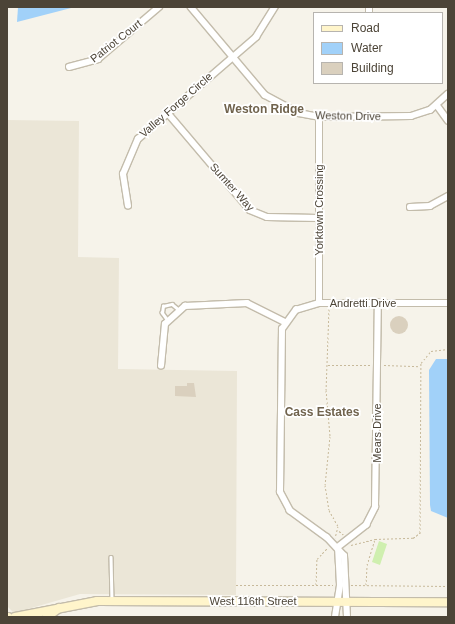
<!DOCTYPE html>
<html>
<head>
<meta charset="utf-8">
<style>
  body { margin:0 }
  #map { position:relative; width:455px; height:624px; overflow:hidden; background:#f6f3ea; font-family:Helvetica,sans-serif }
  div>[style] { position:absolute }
  .residential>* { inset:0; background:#ebe6d7 }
  .green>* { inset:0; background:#cfefaf }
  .water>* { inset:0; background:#a1d1f9 }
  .building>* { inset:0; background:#dad0be }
  .round { border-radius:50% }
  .path>* { height:1px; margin-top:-0.5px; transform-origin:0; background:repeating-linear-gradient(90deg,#c7b99a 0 2px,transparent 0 4px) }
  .roads { filter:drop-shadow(1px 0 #c3bcab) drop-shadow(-1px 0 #c3bcab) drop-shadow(0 1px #c3bcab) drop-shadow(0 -1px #c3bcab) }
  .service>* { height:2.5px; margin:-1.25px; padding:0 1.25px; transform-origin:1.25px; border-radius:1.25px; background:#fff }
  .minor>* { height:5.5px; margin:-2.75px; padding:0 2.75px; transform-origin:2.75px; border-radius:2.75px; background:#fff }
  .secondary>* { height:8px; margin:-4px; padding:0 4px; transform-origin:4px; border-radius:4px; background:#fff5cb }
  span { translate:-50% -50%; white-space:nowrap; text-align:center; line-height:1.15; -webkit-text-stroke:3.5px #fff; paint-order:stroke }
  .street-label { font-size:11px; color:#4c4437 }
  .neighbourhood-label { font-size:12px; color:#70634d; font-weight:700 }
  .frame { position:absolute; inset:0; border:8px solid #4c4437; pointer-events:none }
  .legend { position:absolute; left:313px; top:12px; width:130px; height:72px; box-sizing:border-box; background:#fff; border:1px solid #b7b4af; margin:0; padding:5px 7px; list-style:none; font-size:12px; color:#4c4437 }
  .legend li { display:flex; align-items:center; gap:8px; height:20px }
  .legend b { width:20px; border:1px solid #b7b4af }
</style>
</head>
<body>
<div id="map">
  <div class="residential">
    <i style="clip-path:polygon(7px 120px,79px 121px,78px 257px,119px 258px,118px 369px,237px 371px,236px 595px,80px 594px,14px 613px,7px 606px)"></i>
  </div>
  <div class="green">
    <i style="clip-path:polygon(379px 541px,387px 544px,380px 565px,372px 562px)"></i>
  </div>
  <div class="water">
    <i style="clip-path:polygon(18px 7px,75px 7px,17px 22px)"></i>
    <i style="clip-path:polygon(436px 359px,448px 359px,448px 518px,431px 511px,430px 505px,429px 370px)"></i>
  </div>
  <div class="building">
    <i class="round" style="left:390px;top:316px;width:18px;height:18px"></i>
    <i style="clip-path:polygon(187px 383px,194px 383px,196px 397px,175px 396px,175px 386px,187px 386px)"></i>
  </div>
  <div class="path">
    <i style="left:329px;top:309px;width:81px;rotate:92.1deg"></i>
    <i style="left:326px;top:390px;width:46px;rotate:85deg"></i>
    <i style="left:330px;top:436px;width:49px;rotate:95.8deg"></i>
    <i style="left:325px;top:485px;width:25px;rotate:81deg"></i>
    <i style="left:329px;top:510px;width:18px;rotate:61deg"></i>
    <i style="left:338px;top:526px;width:12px;rotate:104deg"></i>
    <i style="left:328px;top:365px;width:43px"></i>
    <i style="left:384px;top:365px;width:36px;rotate:2deg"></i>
    <i style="left:339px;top:531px;width:6px;rotate:39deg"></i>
    <i style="left:351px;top:545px;width:25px;rotate:-14deg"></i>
    <i style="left:375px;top:539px;width:38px;rotate:-2deg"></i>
    <i style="left:413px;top:538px;width:9px;rotate:-36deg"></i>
    <i style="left:420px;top:533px;width:170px;rotate:-89.7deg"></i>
    <i style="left:421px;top:363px;width:16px;rotate:-50deg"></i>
    <i style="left:431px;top:351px;width:17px;rotate:-7deg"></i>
    <i style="left:236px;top:585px;width:97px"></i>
    <i style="left:316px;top:585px;width:26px;rotate:-88deg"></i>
    <i style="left:317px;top:559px;width:16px;rotate:-47deg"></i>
    <i style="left:351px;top:585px;width:97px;rotate:0.6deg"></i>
    <i style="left:366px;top:585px;width:20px;rotate:-87deg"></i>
    <i style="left:367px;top:565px;width:27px;rotate:-73deg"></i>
    <i style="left:79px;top:617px;width:89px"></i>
  </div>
  <div class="roads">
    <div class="service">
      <i style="left:167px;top:320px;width:9px;rotate:-126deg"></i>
      <i style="left:162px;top:313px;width:7px;rotate:-82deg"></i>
      <i style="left:163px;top:306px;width:9px;rotate:-13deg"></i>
      <i style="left:172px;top:304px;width:8px;rotate:40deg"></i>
      <i style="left:111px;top:557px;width:43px;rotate:88.7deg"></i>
    </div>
    <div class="minor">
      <i style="left:191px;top:7px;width:115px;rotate:49.9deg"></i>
      <i style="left:265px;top:95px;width:38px;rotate:28deg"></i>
      <i style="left:299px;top:113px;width:20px;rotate:11deg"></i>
      <i style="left:319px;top:117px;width:92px;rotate:-0.6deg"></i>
      <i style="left:411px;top:116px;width:20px;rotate:-18deg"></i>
      <i style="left:430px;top:110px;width:24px;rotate:-42deg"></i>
      <i style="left:369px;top:13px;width:6px;rotate:-90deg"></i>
      <i style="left:69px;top:67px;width:30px;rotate:-15deg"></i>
      <i style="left:98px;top:59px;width:80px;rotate:-40.4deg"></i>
      <i style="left:437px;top:105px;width:19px;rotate:54deg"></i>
      <i style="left:167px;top:112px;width:128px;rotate:49.7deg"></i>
      <i style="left:250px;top:210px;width:18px;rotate:22deg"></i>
      <i style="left:267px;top:217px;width:51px;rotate:1.1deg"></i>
      <i style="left:128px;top:206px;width:32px;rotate:-99deg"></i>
      <i style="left:123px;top:174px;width:38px;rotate:-67deg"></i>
      <i style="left:138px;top:139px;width:156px;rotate:-40.8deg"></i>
      <i style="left:256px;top:37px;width:36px;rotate:-58deg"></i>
      <i style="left:410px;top:207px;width:20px;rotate:-3deg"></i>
      <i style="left:430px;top:206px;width:21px;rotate:-29deg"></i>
      <i style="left:319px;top:303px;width:186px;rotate:-90deg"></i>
      <i style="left:161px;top:366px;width:42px;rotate:-84.6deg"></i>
      <i style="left:165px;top:324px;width:27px;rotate:-42deg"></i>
      <i style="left:185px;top:306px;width:62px;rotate:-2.8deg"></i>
      <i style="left:247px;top:303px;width:42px;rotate:26.6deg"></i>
      <i style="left:338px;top:547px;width:36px;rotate:-38deg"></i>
      <i style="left:366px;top:525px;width:20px;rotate:-63deg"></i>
      <i style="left:375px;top:507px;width:204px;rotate:-89.2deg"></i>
      <i style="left:335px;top:617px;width:32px;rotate:-81deg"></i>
      <i style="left:340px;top:585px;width:37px;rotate:-93deg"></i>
      <i style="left:347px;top:617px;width:61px;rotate:-92.8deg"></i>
      <i style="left:344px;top:556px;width:25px;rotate:-133deg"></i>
      <i style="left:327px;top:538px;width:46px;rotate:-143.9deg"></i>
      <i style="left:290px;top:511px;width:21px;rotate:-118deg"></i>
      <i style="left:280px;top:492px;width:163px;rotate:-89.3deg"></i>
      <i style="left:282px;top:329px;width:24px;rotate:-54deg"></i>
      <i style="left:296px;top:310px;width:24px;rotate:-17deg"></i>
      <i style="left:319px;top:303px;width:129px"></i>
    </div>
    <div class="secondary">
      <i style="left:7px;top:617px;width:1px"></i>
      <i style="left:15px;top:617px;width:84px;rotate:-11deg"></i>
      <i style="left:97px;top:601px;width:351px;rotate:0.2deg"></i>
      <i style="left:47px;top:617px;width:15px;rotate:-37deg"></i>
    </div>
  </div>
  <div class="street-label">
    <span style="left:116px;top:41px;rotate:-38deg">Patriot Court</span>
    <span style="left:176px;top:105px;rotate:-41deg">Valley Forge Circle</span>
    <span style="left:348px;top:116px;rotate:1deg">Weston Drive</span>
    <span style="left:232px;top:187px;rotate:48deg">Sumter Way</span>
    <span style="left:319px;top:210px;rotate:-90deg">Yorktown Crossing</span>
    <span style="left:363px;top:303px">Andretti Drive</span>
    <span style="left:377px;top:433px;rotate:-90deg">Mears Drive</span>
    <span style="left:253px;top:601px">West 116th Street</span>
  </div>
  <div class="neighbourhood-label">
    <span style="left:264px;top:110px">Weston Ridge</span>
    <span style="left:322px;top:413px">Cass Estates</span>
  </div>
  <div class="frame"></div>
  <ul class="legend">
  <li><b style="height:5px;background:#fff5cb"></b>Road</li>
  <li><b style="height:11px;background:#a1d1f9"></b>Water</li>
  <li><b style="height:11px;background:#dad0be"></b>Building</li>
  </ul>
</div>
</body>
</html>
